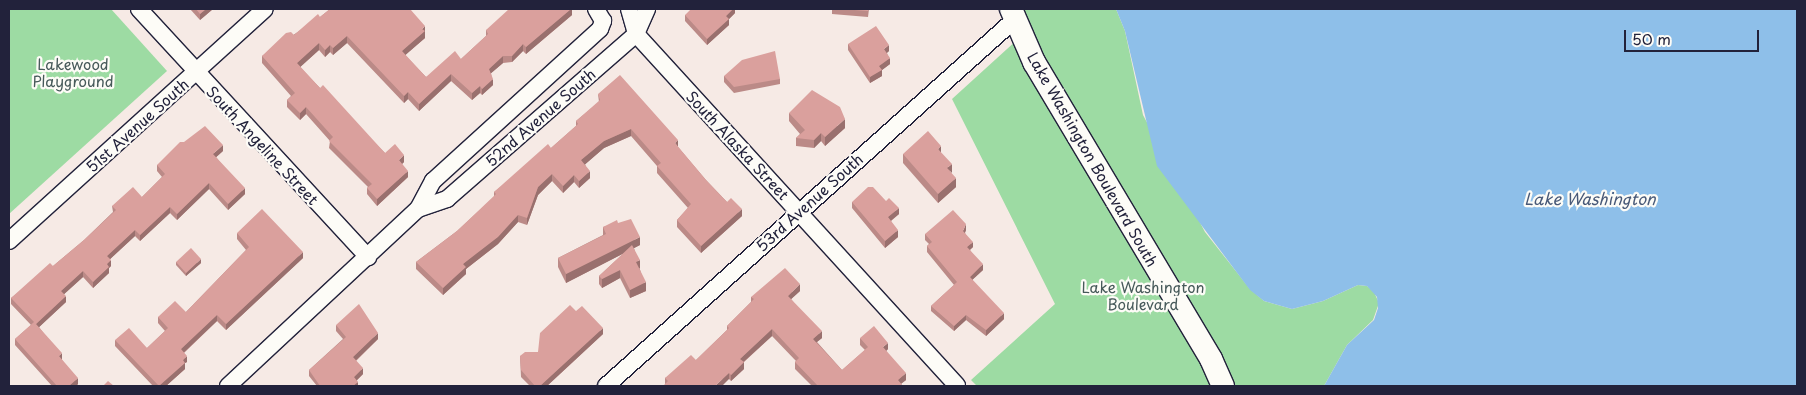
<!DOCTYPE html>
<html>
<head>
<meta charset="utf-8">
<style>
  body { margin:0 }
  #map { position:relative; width:1806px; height:395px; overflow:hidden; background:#f6eae5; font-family:"Playpen Sans",sans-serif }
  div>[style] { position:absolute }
  .green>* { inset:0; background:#9ddba3 }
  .water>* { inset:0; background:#8ebfe9 }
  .roads { filter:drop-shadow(1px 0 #22223b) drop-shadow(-1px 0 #22223b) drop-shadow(0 1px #22223b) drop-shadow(0 -1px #22223b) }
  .minor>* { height:16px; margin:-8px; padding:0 8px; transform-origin:8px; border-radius:8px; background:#fdfcf7 }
  .secondary>* { height:22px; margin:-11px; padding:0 11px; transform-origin:11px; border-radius:11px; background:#fdfcf7 }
  .wall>* { inset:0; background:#bb8a87 }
  .shaded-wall>* { inset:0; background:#99706e }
  .building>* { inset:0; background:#daa09d }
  span { translate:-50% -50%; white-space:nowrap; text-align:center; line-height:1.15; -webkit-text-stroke:4.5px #fdfcf7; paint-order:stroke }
  .park-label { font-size:15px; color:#475a5a }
  .street-label { font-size:15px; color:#22223b }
  .water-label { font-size:16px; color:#485978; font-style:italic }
  .frame { position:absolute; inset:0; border:10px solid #22223b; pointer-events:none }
  .scale { position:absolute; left:1624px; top:30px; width:135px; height:22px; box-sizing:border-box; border:2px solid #22223b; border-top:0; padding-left:6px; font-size:15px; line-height:18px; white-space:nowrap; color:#22223b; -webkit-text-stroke:4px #fdfcf7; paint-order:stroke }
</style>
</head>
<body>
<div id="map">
  <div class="green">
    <i style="clip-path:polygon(9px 9px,111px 9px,167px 71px,9px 214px)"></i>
    <i style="clip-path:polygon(1022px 9px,1116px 9px,1125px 31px,1143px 115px,1205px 232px,1250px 289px,1264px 301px,1292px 309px,1323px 301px,1358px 285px,1367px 286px,1373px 290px,1379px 303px,1373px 320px,1347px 345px,1324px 386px,977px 386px,971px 380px,1055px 304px,952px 99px,1029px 29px)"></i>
  </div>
  <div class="water">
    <i style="clip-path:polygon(1116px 9px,1797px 9px,1797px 386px,1324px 386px,1347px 345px,1374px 320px,1378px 308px,1377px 297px,1367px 286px,1358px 285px,1323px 301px,1292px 309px,1264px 301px,1250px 290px,1157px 166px,1125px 31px)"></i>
  </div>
  <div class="roads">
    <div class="minor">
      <i style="left:139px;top:9px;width:338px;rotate:47.3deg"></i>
      <i style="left:629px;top:9px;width:26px;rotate:74deg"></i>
      <i style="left:636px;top:34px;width:476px;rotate:47.6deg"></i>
      <i style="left:418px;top:209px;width:32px;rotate:-62deg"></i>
      <i style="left:433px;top:181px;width:226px;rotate:-42.3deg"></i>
      <i style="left:600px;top:29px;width:9px;rotate:-69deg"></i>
      <i style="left:603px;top:21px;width:14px;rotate:-120deg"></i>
      <i style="left:9px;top:241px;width:345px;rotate:-42.2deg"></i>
      <i style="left:228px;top:386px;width:260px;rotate:-43deg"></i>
      <i style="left:418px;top:209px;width:31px;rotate:-19deg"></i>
      <i style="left:447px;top:199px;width:251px;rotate:-41.1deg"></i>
      <i style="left:636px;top:34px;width:27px;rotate:-66deg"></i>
      <i style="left:606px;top:386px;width:548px;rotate:-41.89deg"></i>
    </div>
    <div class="secondary">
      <i style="left:1011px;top:9px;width:58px;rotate:66.5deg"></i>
      <i style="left:1034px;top:62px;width:346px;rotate:59.2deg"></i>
      <i style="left:1211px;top:359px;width:30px;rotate:66deg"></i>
    </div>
  </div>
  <div class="wall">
    <i style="clip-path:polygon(190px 9px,213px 9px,200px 20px)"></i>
    <i style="clip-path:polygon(330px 9px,410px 9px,425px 33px,425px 38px,405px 55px,426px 77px,461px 59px,486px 36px,486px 30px,572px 9px,572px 15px,526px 54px,523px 51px,512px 62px,503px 63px,491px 73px,493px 85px,482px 95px,480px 93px,472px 100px,451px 81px,419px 111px,408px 99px,404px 103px,347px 43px,333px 55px,330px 52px,325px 57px,319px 50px,300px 67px,320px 88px,385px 153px,404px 162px,402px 164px,408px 177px,377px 206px,367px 194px,367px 188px,368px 187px,329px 148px,330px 141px,306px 114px,300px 120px,287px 107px,287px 100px,291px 96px,262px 63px,262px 56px,320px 17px)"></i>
    <i style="clip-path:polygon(735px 9px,735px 13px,729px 19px,729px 25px,707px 45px,685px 21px,685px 15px)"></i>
    <i style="clip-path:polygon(832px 9px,869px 9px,868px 17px,832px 14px)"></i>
    <i style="clip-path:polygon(848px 44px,889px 51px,887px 53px,890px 64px,882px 70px,882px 76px,870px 83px,848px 50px)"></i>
    <i style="clip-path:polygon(724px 76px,780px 79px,780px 84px,734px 93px,724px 82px)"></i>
    <i style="clip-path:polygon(598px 94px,678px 147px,706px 180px,727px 202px,742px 216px,701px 253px,677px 227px,677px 220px,688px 208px,657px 173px,657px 166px,631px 136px,604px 148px,585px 164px,590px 178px,579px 188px,574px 182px,563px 193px,552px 181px,538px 195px,527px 225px,518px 222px,498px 244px,466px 269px,466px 274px,443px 295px,416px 269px,416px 262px,457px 231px,494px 197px,494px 192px,551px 148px,576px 126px,576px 121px,599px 102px)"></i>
    <i style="clip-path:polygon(789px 113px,845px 128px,825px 146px,821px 141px,814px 148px,796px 146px,796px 138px,800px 134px,789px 121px)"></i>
    <i style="clip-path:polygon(223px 151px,216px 157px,245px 194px,228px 210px,209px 189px,177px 220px,170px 213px,140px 241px,135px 236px,110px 259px,111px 266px,109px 268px,109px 273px,93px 288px,83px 277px,64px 294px,66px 302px,39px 327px,62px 359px,62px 360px,78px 384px,76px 386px,52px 386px,15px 345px,15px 339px,31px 325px,11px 304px,11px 298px,53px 266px,84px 240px,113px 212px,112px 206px,142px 197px,162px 177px,157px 171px,157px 165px)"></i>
    <i style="clip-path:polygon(941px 153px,951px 173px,956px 187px,938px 203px,903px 163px,903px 154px)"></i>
    <i style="clip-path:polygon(886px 201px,899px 214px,891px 221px,898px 237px,885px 248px,852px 208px,852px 202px)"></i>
    <i style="clip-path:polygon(618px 223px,640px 245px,634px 248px,646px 291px,630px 298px,620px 278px,602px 288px,599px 284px,599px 276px,624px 253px,566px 283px,558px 267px,558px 258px,603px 235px,603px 227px)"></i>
    <i style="clip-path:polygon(966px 230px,965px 233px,973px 247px,970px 250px,983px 270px,972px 280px,1004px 319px,986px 336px,966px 320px,954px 331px,931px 311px,931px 306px,954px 285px,927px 252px,927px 246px,929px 244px,925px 240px,925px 234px)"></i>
    <i style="clip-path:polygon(237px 233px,303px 258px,226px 330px,217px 321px,184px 353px,187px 362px,185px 363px,185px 369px,166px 386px,153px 386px,115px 346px,115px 340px,147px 348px,165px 331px,158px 323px,158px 317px,186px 312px,246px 250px,237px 239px)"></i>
    <i style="clip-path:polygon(176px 262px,201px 263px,186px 276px,176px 265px)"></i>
    <i style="clip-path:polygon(800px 291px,791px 299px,822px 338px,817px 342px,842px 370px,865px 350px,860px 345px,860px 338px,888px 349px,886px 351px,906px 380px,901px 384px,903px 386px,812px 386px,795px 369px,795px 362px,796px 361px,772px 336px,744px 362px,744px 369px,731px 381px,729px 379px,665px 384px,665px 378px,696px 360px,727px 330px,727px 326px,751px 302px,751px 297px)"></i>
    <i style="clip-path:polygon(576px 311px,603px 334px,547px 386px,530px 386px,521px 377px,520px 356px,538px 352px)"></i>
    <i style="clip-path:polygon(336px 325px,378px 339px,356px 361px,363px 374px,357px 380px,358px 386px,317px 386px,309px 376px,309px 370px,343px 339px,336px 331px)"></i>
  </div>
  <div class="shaded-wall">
    <i style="clip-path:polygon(206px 9px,213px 9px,200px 20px,200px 14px)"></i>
    <i style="clip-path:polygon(571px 9px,572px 9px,572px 15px,526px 54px,526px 47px)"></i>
    <i style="clip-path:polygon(733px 9px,735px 9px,735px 13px,729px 19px,729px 25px,707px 45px,707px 39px,726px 16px)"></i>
    <i style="clip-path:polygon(425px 26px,425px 38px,402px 58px,402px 51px)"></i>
    <i style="clip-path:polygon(347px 36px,347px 43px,333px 55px,333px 48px)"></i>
    <i style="clip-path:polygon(319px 43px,319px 50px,297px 70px,297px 63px)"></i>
    <i style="clip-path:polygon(523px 44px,523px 51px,512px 62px,512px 56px)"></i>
    <i style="clip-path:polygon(330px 45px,330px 52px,325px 57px,325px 50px)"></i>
    <i style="clip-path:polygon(889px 45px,889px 51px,884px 55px,884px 49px)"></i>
    <i style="clip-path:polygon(503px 56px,503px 63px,489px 75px,489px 69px)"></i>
    <i style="clip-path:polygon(890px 58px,890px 64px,882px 70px,882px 76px,870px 83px,870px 77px,879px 66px)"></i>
    <i style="clip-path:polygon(451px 74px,451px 81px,419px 111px,419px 104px)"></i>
    <i style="clip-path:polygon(493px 79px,493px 85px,482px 95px,482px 89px)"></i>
    <i style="clip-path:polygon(480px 86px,480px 93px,472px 100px,472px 93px)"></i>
    <i style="clip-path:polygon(408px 92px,408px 99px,404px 103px,404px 96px)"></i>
    <i style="clip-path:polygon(306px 107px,306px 114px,300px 120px,300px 113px)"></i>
    <i style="clip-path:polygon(845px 119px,845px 128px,825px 146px,825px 137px)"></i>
    <i style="clip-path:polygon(631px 129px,631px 136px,604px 148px,581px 168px,581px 160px,604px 141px)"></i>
    <i style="clip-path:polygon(821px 133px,821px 141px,814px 148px,814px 140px)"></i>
    <i style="clip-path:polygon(678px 140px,678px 147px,675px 143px)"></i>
    <i style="clip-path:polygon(223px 145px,223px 151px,213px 160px,213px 154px)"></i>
    <i style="clip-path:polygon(941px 146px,941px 155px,938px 149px)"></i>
    <i style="clip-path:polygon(404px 155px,404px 162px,399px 167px,399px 160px)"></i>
    <i style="clip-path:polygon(952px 164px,952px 173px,947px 168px)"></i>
    <i style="clip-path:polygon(408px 171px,408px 177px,377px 206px,377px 199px)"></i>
    <i style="clip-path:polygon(590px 171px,590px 178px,579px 188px,579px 181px)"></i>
    <i style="clip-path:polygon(552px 174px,552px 181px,538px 195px,527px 225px,527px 218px,538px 187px)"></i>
    <i style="clip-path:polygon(574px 175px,574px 182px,563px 193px,563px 186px)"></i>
    <i style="clip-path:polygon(956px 178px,956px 187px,938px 203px,938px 194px)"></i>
    <i style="clip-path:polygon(209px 183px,209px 189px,177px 220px,177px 214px)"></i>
    <i style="clip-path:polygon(245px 188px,245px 194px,228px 210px,228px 204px)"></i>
    <i style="clip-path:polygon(170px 207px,170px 213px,140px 241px,140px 235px)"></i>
    <i style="clip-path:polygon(899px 208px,899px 214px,888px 223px,888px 217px)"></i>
    <i style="clip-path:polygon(742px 209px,742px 216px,701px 253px,701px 246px)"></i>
    <i style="clip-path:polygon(518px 215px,518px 222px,498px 244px,466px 269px,466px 274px,443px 295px,443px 288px,463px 264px)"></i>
    <i style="clip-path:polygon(966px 224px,966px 230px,963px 237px,963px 231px)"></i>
    <i style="clip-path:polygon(135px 230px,135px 236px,107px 262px,107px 256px)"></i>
    <i style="clip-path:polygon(898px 230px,898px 237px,885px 248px,885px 241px)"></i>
    <i style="clip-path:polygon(640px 237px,640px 245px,566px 283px,566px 274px)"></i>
    <i style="clip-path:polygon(973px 242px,973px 247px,967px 252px,967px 247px)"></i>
    <i style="clip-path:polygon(303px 252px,303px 258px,226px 330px,226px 324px)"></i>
    <i style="clip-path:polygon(201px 259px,201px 263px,186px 276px,186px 273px)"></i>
    <i style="clip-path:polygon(111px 260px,111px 266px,109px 268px,109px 273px,93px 288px,93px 282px,107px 264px)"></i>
    <i style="clip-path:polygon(640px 260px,640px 268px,636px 270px,636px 262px)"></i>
    <i style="clip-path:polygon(983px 264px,983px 270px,970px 282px,970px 277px)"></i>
    <i style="clip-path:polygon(620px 270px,620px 278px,602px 288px,602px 279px)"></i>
    <i style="clip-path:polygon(83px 271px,83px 277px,61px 297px,61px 291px)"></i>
    <i style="clip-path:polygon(646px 282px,646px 291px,630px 298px,630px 290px)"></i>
    <i style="clip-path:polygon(800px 284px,800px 291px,788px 302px,788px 296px)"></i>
    <i style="clip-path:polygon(66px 296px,66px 302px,36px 330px,36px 324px)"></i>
    <i style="clip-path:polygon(1004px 313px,1004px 319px,986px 336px,986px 330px)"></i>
    <i style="clip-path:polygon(217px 315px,217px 321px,181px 355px,181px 349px)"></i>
    <i style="clip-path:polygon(966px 315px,966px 320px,954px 331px,954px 326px)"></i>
    <i style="clip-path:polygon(603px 328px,603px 334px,547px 386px,540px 386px)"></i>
    <i style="clip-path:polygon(772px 329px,772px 336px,740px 365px,740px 359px)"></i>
    <i style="clip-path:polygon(822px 331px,822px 338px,813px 345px,813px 339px)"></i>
    <i style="clip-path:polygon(378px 333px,378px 339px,353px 363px,353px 357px)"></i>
    <i style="clip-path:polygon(888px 343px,888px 349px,883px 354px,883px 347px)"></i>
    <i style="clip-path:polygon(62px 353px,62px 359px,59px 362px,59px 356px)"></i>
    <i style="clip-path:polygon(187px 356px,187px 362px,185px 363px,185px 369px,166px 386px,159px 386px)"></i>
    <i style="clip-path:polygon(744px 362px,744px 369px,731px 381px,731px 375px)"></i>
    <i style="clip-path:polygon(363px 368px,363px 374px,354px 383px,354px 377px)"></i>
    <i style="clip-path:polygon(729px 373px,729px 379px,722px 386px,715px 386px)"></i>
    <i style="clip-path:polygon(906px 373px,906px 380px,898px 386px,898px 380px)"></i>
    <i style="clip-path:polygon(78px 378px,78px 384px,76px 386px,69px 386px)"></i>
    <i style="clip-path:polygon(358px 382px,358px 386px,353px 386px)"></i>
  </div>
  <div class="building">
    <i style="clip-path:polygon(196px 9px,206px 9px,200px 14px)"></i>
    <i style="clip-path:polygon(330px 9px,410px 9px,425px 26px,422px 29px,425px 31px,402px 51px,426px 77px,455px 51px,461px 59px,488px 34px,486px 30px,509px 9px,571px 9px,526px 47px,523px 44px,512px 56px,503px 56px,489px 69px,493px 79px,482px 89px,480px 86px,472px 93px,451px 74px,419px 104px,408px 92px,404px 96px,347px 36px,333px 48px,330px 45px,325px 50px,319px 43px,297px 63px,320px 88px,323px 85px,385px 153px,395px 144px,404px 155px,399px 160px,408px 171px,377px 199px,367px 188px,372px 184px,329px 141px,333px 137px,306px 107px,300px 113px,287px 100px,295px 93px,262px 56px,286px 33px,291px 32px,294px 35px,318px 14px,320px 17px)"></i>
    <i style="clip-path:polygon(691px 9px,733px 9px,726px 16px,729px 19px,707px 39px,685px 15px)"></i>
    <i style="clip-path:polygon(841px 9px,868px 9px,868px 11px)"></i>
    <i style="clip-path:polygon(876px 26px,889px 45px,884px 49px,890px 58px,879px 66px,882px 70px,870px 77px,848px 44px)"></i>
    <i style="clip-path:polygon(775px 51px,780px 79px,734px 87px,724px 76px,742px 60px)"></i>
    <i style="clip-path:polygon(620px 75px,678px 140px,675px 143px,706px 180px,727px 202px,731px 198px,742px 209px,701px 246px,677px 220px,691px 204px,657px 166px,661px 163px,631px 129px,604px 141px,581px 160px,590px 171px,579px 181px,574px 175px,563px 186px,552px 174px,538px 187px,527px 218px,518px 215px,498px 237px,463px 264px,466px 267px,443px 288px,416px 262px,457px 231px,496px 194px,494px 192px,548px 144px,551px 148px,578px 124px,576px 121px,600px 100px,598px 94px)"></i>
    <i style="clip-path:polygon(812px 90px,840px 107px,845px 119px,825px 137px,821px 133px,814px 140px,796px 138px,805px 130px,789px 113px)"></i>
    <i style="clip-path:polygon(205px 126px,223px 145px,213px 154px,245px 188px,228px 204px,209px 183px,177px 214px,170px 207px,140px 235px,135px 230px,107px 256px,111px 260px,107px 264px,109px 267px,93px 282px,83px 271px,61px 291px,66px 296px,36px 324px,62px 353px,59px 356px,78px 378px,69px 386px,57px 386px,15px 339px,34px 322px,11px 298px,50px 263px,53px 266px,84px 240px,116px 210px,112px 206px,133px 187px,142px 197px,165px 174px,157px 165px,180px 142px,184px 142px)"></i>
    <i style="clip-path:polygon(928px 131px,941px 146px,938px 149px,952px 164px,947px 168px,956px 178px,938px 194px,903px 154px)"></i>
    <i style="clip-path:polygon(868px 187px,873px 187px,886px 201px,889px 198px,899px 208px,888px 217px,898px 230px,885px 241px,852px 202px)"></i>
    <i style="clip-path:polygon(262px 209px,303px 252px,226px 324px,217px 315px,181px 349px,187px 356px,183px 360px,185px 363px,159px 386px,115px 340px,129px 328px,147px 348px,168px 328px,158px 317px,175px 301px,186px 312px,249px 247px,237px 233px)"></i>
    <i style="clip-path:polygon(953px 210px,966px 224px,963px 231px,973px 242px,967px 247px,983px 264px,970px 277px,1004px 313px,986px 330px,966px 315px,954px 326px,931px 306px,957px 282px,927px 246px,932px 242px,925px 234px)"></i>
    <i style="clip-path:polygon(631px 219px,640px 237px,566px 274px,558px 258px,606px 234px,603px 227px,617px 220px,618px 223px)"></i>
    <i style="clip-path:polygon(632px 245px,640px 260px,636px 262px,646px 282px,630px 290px,620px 270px,602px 279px,599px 276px)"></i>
    <i style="clip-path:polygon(191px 248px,201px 259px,186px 273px,176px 262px)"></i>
    <i style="clip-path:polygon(785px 268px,800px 284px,788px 296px,822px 331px,813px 339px,842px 370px,868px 347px,860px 338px,874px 326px,888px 343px,883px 347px,906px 373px,898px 380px,903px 386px,818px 386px,795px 362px,799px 358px,772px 329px,740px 359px,744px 362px,731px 375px,729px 373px,715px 386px,663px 386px,668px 381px,665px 378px,691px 355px,696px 360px,729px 328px,727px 326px,754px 299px,751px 297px)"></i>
    <i style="clip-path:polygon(359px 304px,378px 333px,353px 357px,363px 368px,354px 377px,358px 382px,353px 386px,319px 386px,320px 386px,309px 370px,346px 337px,336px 325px)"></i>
    <i style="clip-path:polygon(570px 305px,576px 311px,582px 306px,603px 328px,540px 386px,535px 386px,521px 370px,520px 356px,525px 352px,538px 352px,540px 333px)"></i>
    <i style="clip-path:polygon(108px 381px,114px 386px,103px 386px)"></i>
  </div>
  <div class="park-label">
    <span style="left:73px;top:72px">Lakewood<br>Playground</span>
    <span style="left:1143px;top:295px">Lake Washington<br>Boulevard</span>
  </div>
  <div class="street-label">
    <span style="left:540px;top:117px;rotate:-41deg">52nd Avenue South</span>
    <span style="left:137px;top:125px;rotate:-42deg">51st Avenue South</span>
    <span style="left:263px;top:145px;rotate:47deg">South Angeline Street</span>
    <span style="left:738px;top:145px;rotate:47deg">South Alaska Street</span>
    <span style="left:1093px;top:159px;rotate:60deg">Lake Washington Boulevard South</span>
    <span style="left:809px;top:202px;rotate:-42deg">53rd Avenue South</span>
  </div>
  <div class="water-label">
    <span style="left:1590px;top:198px">Lake Washington</span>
  </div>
  <div class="frame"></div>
  <div class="scale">50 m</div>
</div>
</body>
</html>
